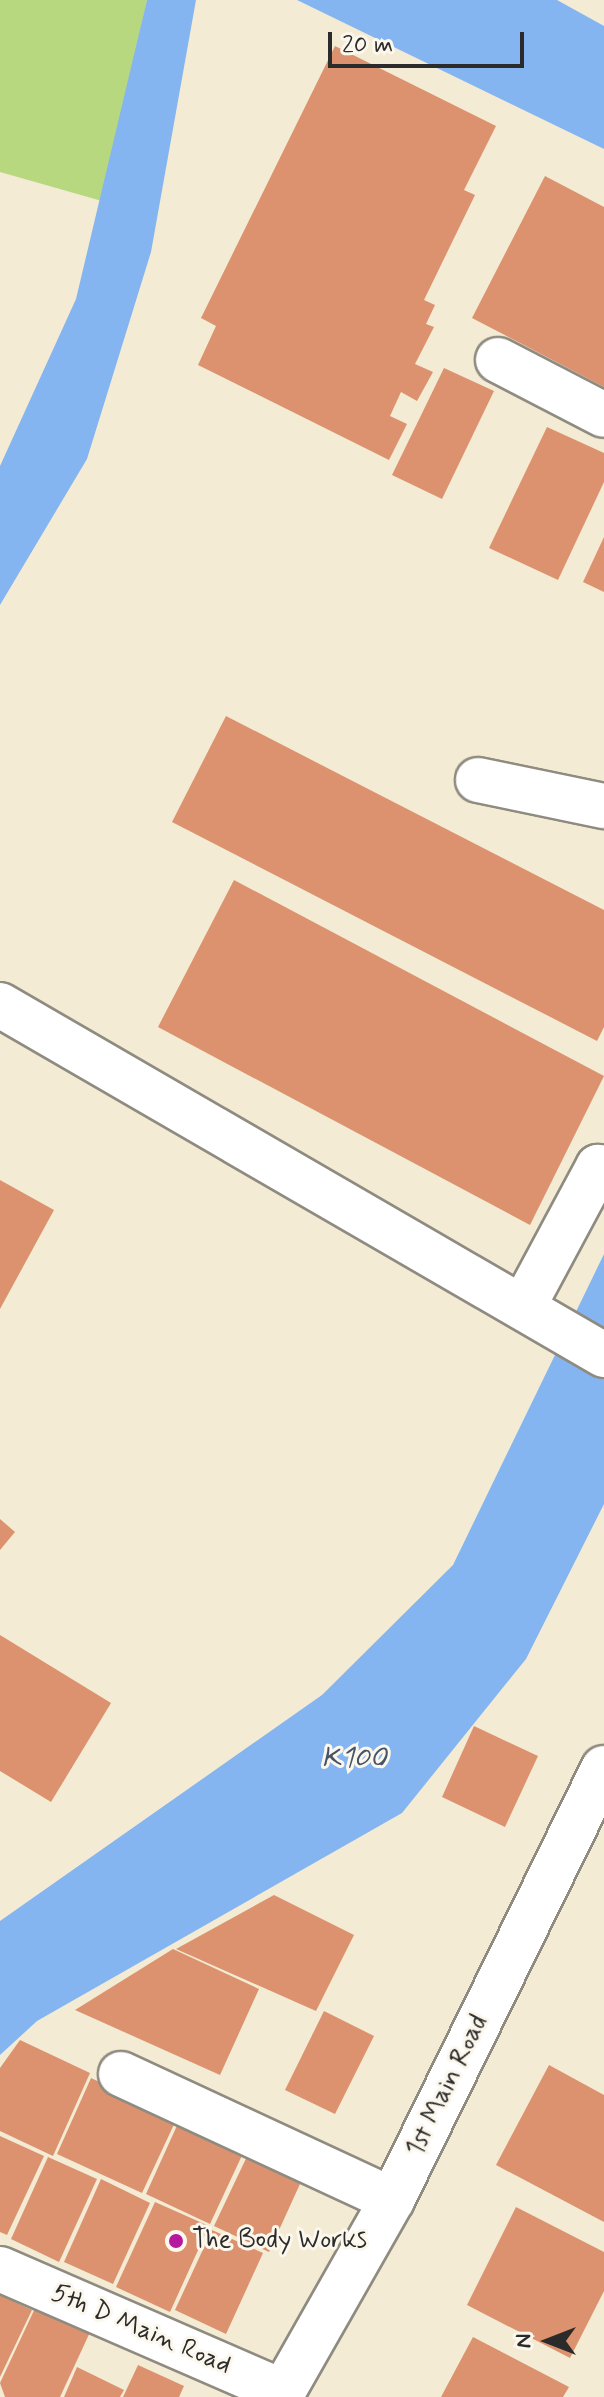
<!DOCTYPE html>
<html>
<head>
<meta charset="utf-8">
<style>
  body { margin:0 }
  #map { position:relative; width:604px; height:2397px; overflow:hidden; background:#f3ebd4; font-family:Mynerve,sans-serif }
  div>[style] { position:absolute }
  .green>* { inset:0; background:#b8d87f }
  .water>* { inset:0; background:#84b5f0 }
  .building>* { inset:0; background:#dc926e }
  .roads { filter:drop-shadow(2px 0 #8f8b80) drop-shadow(-2px 0 #8f8b80) drop-shadow(0 2px #8f8b80) drop-shadow(0 -2px #8f8b80) }
  .minor>* { height:44px; margin:-22px; padding:0 22px; transform-origin:22px; border-radius:22px; background:#fff }
  .dots>* { width:22px; height:22px; translate:-50% -50%; box-sizing:border-box; border:4px solid #fbf7ec; border-radius:50% }
  span { translate:-50% -50%; white-space:nowrap; text-align:center; line-height:1.15; -webkit-text-stroke:6px #fbf7ec; paint-order:stroke }
  .street-label { font-size:26px; color:#2b2b2b }
  .poi-label { font-size:26px; color:#2b2b2b }
  .left { translate:0 -50%; text-align:left }
  .water-label { font-size:28px; color:#465466; font-style:italic }
  .north { position:absolute; left:508px; top:2301px; width:80px; height:80px; -webkit-text-stroke:6px #fbf7ec; paint-order:stroke; rotate:270deg; font-size:22px; font-weight:700; line-height:32px; text-align:center; color:#2b2b2b }
  .north::after { content:''; display:block; margin:auto; width:28px; height:36px; background:#2b2b2b; clip-path:polygon(50% 0,100% 100%,50% 72%,0 100%) }
  .scale { position:absolute; left:328px; top:32px; width:196px; height:36px; box-sizing:border-box; border:4px solid #2b2b2b; border-top:0; padding-left:10px; font-size:24px; line-height:28px; white-space:nowrap; color:#2b2b2b; -webkit-text-stroke:6px #fbf7ec; paint-order:stroke }
</style>
</head>
<body>
<div id="map">
  <div class="green">
    <i style="clip-path:polygon(0 0,147px 0,102px 201px,0 172px)"></i>
  </div>
  <div class="water">
    <i style="clip-path:polygon(147px 0,196px 0,151px 252px,87px 459px,0 605px,0 466px,76px 299px)"></i>
    <i style="clip-path:polygon(297px 0,557px 0,604px 26px,604px 149px)"></i>
    <i style="clip-path:polygon(604px 1254px,604px 1504px,526px 1659px,402px 1813px,37px 2021px,0 2055px,0 1921px,322px 1695px,453px 1565px)"></i>
  </div>
  <div class="building">
    <i style="clip-path:polygon(335px 46px,496px 126px,464px 190px,475px 195px,424px 300px,435px 305px,426px 324px,434px 327px,415px 364px,433px 372px,417px 401px,401px 392px,390px 416px,407px 424px,389px 460px,198px 365px,216px 326px,201px 318px)"></i>
    <i style="clip-path:polygon(545px 176px,604px 207px,604px 387px,472px 318px)"></i>
    <i style="clip-path:polygon(444px 368px,494px 391px,442px 499px,392px 475px)"></i>
    <i style="clip-path:polygon(547px 427px,604px 453px,604px 482px,558px 580px,489px 548px)"></i>
    <i style="clip-path:polygon(604px 537px,604px 592px,583px 582px)"></i>
    <i style="clip-path:polygon(226px 716px,604px 910px,604px 1027px,597px 1041px,172px 822px)"></i>
    <i style="clip-path:polygon(234px 880px,604px 1076px,530px 1225px,158px 1027px)"></i>
    <i style="clip-path:polygon(0 1180px,54px 1210px,0 1309px)"></i>
    <i style="clip-path:polygon(0 1519px,15px 1532px,0 1550px)"></i>
    <i style="clip-path:polygon(0 1635px,111px 1703px,51px 1802px,0 1771px)"></i>
    <i style="clip-path:polygon(474px 1726px,538px 1756px,505px 1827px,442px 1797px)"></i>
    <i style="clip-path:polygon(274px 1895px,354px 1935px,316px 2011px,176px 1949px)"></i>
    <i style="clip-path:polygon(173px 1949px,259px 1989px,220px 2075px,75px 2010px)"></i>
    <i style="clip-path:polygon(324px 2011px,374px 2036px,335px 2114px,285px 2090px)"></i>
    <i style="clip-path:polygon(20px 2040px,90px 2073px,53px 2156px,0 2131px,0 2068px)"></i>
    <i style="clip-path:polygon(549px 2065px,604px 2095px,604px 2222px,496px 2165px)"></i>
    <i style="clip-path:polygon(91px 2078px,177px 2118px,142px 2193px,57px 2154px)"></i>
    <i style="clip-path:polygon(180px 2119px,245px 2149px,210px 2224px,146px 2194px)"></i>
    <i style="clip-path:polygon(0 2136px,44px 2156px,7px 2235px,0 2232px)"></i>
    <i style="clip-path:polygon(251px 2148px,305px 2173px,269px 2252px,214px 2226px)"></i>
    <i style="clip-path:polygon(48px 2157px,97px 2179px,59px 2262px,11px 2239px)"></i>
    <i style="clip-path:polygon(101px 2179px,150px 2203px,113px 2284px,64px 2262px)"></i>
    <i style="clip-path:polygon(155px 2202px,209px 2226px,170px 2312px,116px 2287px)"></i>
    <i style="clip-path:polygon(516px 2207px,604px 2252px,604px 2291px,570px 2358px,467px 2305px)"></i>
    <i style="clip-path:polygon(212px 2230px,263px 2253px,226px 2334px,175px 2310px)"></i>
    <i style="clip-path:polygon(0 2295px,32px 2310px,0 2377px)"></i>
    <i style="clip-path:polygon(37px 2304px,91px 2330px,60px 2397px,5px 2397px,0 2383px)"></i>
    <i style="clip-path:polygon(473px 2337px,569px 2387px,563px 2397px,441px 2397px)"></i>
    <i style="clip-path:polygon(138px 2365px,184px 2386px,179px 2397px,123px 2397px)"></i>
    <i style="clip-path:polygon(77px 2367px,124px 2390px,120px 2397px,64px 2397px)"></i>
  </div>
  <div class="roads">
    <div class="minor">
      <i style="left:498px;top:360px;width:119px;rotate:27.4deg"></i>
      <i style="left:478px;top:780px;width:129px;rotate:11.7deg"></i>
      <i style="left:0;top:1005px;width:698px;rotate:30.09deg"></i>
      <i style="left:523px;top:1307px;width:159px;rotate:-61.8deg"></i>
      <i style="left:598px;top:1167px;width:7px;rotate:27deg"></i>
      <i style="left:121px;top:2074px;width:299px;rotate:24.9deg"></i>
      <i style="left:0;top:2269px;width:309px;rotate:23.5deg"></i>
      <i style="left:280px;top:2397px;width:227px;rotate:-60.4deg"></i>
      <i style="left:392px;top:2200px;width:481px;rotate:-63.9deg"></i>
    </div>
  </div>
  <div class="dots">
    <i style="left:176px;top:2241px;background:#b5179e"></i>
  </div>
  <div class="street-label">
    <span style="left:448px;top:2086px;rotate:-64deg">1st Main Road</span>
    <span style="left:141px;top:2330px;rotate:23deg">5th D Main Road</span>
  </div>
  <div class="poi-label">
    <span class="left" style="left:192px;top:2241px">The Body Works</span>
  </div>
  <div class="water-label">
    <span style="left:354px;top:1759px">K100</span>
  </div>
  <div class="north">N</div>
  <div class="scale">20 m</div>
</div>
</body>
</html>
